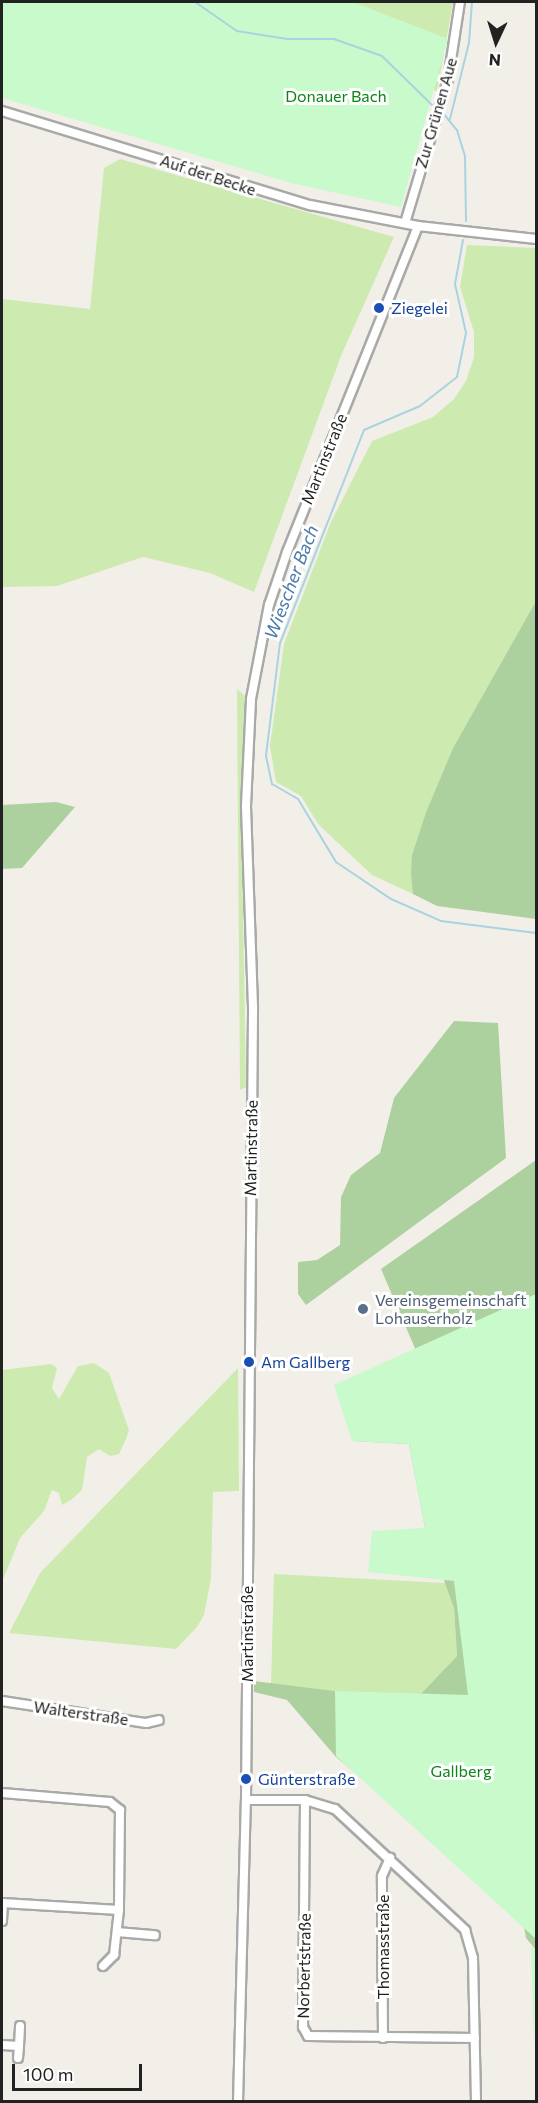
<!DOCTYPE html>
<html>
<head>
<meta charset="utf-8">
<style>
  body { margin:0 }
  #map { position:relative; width:538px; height:2103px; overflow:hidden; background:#f2efe9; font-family:Commissioner,sans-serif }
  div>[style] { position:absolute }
  .grass>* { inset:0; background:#cdebb0 }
  .forest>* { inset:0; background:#add19e }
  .park>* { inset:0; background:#c8facc }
  .stream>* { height:2px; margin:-1px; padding:0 1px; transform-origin:1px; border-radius:1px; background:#aad3df }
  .roads { filter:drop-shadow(2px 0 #a9a9a9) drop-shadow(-2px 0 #a9a9a9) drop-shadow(0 2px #a9a9a9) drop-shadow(0 -2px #a9a9a9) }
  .minor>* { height:8px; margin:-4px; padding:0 4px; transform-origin:4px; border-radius:4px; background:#fff }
  .dots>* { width:16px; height:16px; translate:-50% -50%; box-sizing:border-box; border:3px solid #fff; border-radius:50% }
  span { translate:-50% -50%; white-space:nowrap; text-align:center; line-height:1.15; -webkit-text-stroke:6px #fff; paint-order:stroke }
  .park-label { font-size:16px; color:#0c8416 }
  .street-label { font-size:16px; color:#222 }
  .transit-label { font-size:16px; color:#164399 }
  .left { translate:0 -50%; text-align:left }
  .service-label { font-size:16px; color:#4e5e75 }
  .water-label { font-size:18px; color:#4a7aab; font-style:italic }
  .frame { position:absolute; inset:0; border:3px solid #222; pointer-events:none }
  .north { position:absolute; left:466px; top:12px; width:60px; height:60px; -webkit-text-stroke:4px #fff; paint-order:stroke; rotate:184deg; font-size:16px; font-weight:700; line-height:24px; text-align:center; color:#222 }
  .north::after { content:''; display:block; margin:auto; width:21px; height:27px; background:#222; clip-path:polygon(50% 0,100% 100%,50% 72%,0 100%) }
  .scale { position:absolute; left:12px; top:2064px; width:130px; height:27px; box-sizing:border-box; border:3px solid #222; border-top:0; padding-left:8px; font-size:18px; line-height:21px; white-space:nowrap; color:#222; -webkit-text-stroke:4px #fff; paint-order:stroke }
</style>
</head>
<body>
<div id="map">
  <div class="grass">
    <i style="clip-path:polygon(204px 2px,453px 2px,437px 92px,387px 52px)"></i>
    <i style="clip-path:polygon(120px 159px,394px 237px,341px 356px,254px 592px,210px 573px,143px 557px,57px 586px,2px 587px,2px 299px,90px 309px,104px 168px)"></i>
    <i style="clip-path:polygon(467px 245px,536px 248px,536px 601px,453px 748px,426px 812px,412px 855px,413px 894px,372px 875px,318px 824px,301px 796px,276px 782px,270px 746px,284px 644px,331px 522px,372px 441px,433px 417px,454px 399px,466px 381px,474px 357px,474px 332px,460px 287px)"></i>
    <i style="clip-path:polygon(237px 689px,247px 698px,241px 793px,246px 1087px,240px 1090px)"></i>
    <i style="clip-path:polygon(94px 1363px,109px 1373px,129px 1430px,126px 1439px,119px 1454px,110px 1456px,99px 1449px,87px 1457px,82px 1490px,71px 1500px,62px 1505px,59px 1493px,52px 1490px,44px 1511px,20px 1538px,2px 1582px,2px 1370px,51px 1364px,57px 1368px,52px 1388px,59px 1399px,78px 1366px)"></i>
    <i style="clip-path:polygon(238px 1368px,239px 1491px,213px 1492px,211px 1579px,204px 1615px,197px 1627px,176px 1649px,9px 1633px,40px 1573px)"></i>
    <i style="clip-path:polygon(274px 1574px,446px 1583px,454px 1608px,457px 1656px,414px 1701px,271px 1684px)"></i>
  </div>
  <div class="forest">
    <i style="clip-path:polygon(536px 601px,536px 919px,437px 906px,413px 894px,411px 873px,412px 855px,426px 812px,453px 748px)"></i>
    <i style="clip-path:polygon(56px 802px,75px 807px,22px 868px,2px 869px,2px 805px)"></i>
    <i style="clip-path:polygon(454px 1021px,498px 1023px,506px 1158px,306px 1305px,298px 1294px,298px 1262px,317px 1260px,340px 1245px,341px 1197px,351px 1175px,380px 1153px,394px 1098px)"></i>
    <i style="clip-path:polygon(536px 1160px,536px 1950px,526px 1938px,521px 1909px,336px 1757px,287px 1700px,254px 1692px,254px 1681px,414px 1701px,457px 1656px,454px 1608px,425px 1528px,409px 1444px,352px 1441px,417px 1353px,381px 1269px)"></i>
  </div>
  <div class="park">
    <i style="clip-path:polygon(2px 2px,353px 2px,448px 39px,401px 207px,291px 183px,2px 98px)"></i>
    <i style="clip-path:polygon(536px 1294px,536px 1939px,336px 1756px,335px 1691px,468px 1695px,454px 1581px,368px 1572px,372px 1531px,425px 1528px,409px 1444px,352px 1441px,334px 1385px)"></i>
    <i style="clip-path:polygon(531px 1946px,536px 1950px,534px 2048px)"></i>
  </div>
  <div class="stream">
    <i style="left:195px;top:2px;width:51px;rotate:34.6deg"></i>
    <i style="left:237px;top:31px;width:51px;rotate:9.1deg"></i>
    <i style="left:287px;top:39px;width:47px"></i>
    <i style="left:334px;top:39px;width:51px;rotate:19.5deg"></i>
    <i style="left:382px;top:56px;width:70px;rotate:44.4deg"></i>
    <i style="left:443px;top:113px;width:22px;rotate:51deg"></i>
    <i style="left:457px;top:130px;width:28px;rotate:73deg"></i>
    <i style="left:465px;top:157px;width:64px;rotate:89.1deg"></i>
    <i style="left:450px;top:119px;width:78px;rotate:-76deg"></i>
    <i style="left:469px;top:43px;width:41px;rotate:-85.8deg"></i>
    <i style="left:463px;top:240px;width:45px;rotate:100.3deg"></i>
    <i style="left:455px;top:284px;width:50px;rotate:77.3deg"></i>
    <i style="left:466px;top:333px;width:45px;rotate:101.6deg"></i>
    <i style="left:457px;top:377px;width:47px;rotate:141.9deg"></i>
    <i style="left:420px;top:406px;width:61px;rotate:156.8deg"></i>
    <i style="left:364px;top:430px;width:229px;rotate:111.5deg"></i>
    <i style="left:280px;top:643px;width:114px;rotate:97.1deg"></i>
    <i style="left:266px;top:756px;width:29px;rotate:78deg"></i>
    <i style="left:272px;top:784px;width:30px;rotate:30deg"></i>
    <i style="left:298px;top:799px;width:74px;rotate:58.9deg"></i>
    <i style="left:336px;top:862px;width:66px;rotate:33.9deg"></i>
    <i style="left:391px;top:899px;width:55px;rotate:23.7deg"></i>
    <i style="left:441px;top:921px;width:96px;rotate:7.2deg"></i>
  </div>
  <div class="roads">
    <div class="minor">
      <i style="left:2px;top:111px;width:322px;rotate:17deg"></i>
      <i style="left:310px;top:205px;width:110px;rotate:11deg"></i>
      <i style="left:418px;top:226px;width:119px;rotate:6.3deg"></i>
      <i style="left:405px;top:223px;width:149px;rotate:-73.3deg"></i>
      <i style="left:448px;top:80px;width:79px;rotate:-81.3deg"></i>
      <i style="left:2px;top:1701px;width:146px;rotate:8.7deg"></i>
      <i style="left:146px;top:1723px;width:13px;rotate:-13deg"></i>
      <i style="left:2px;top:1793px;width:108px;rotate:4.8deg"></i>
      <i style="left:110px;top:1802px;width:13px;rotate:39deg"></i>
      <i style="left:120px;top:1810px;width:100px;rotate:90.6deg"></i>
      <i style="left:119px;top:1910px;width:117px;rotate:-176.6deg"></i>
      <i style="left:246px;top:1800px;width:59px"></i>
      <i style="left:305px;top:1800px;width:31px;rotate:17deg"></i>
      <i style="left:335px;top:1809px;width:178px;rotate:42.9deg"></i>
      <i style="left:465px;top:1930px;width:29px;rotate:74deg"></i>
      <i style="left:473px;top:1958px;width:144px;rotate:88.8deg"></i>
      <i style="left:305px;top:1800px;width:227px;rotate:90.5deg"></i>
      <i style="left:303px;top:2027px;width:10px;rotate:61deg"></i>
      <i style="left:308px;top:2036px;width:167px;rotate:0.7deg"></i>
      <i style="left:2px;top:1921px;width:18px;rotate:-87deg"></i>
      <i style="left:117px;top:1932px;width:38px;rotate:5deg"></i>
      <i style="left:103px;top:1966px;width:16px;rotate:-45deg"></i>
      <i style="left:114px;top:1955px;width:45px;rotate:-83.7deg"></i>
      <i style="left:383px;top:2038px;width:162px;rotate:-90.4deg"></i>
      <i style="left:382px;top:1876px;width:20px;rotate:-66deg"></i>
      <i style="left:2px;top:2045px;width:17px;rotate:3deg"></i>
      <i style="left:19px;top:2046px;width:20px;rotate:-87deg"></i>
      <i style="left:18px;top:2058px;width:12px;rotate:-85deg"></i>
      <i style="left:238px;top:2102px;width:302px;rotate:-88.5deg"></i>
      <i style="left:246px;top:1800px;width:793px;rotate:-89.49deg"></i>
      <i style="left:253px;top:1007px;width:201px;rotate:-92deg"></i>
      <i style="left:246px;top:806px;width:107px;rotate:-87.3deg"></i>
      <i style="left:251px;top:699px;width:96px;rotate:-79.2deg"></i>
      <i style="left:269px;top:605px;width:56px;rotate:-71.2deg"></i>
      <i style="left:287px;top:552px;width:351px;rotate:-68.1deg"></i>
    </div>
  </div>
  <div class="dots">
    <i style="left:379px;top:308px;background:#1a4fb4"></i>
    <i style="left:363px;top:1309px;background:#5c6f8a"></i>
    <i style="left:249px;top:1362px;background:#1a4fb4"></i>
    <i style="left:246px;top:1779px;background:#1a4fb4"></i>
  </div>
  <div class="park-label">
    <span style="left:336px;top:96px">Donauer Bach</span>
    <span style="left:461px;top:1771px">Gallberg</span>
  </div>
  <div class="street-label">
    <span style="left:436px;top:113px;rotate:-74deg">Zur Grünen Aue</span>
    <span style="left:208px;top:175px;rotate:18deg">Auf der Becke</span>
    <span style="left:324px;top:459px;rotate:-68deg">Martinstraße</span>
    <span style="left:251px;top:1148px;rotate:-89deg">Martinstraße</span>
    <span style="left:247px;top:1634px;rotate:-90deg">Martinstraße</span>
    <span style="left:81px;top:1713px;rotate:8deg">Walterstraße</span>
    <span style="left:383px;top:1947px;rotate:-90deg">Thomasstraße</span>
    <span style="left:304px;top:1966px;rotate:-89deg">Norbertstraße</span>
  </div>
  <div class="transit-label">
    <span class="left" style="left:391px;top:308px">Ziegelei</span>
    <span class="left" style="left:261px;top:1362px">Am Gallberg</span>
    <span class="left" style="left:258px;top:1779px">Günterstraße</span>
  </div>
  <div class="service-label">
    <span class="left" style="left:375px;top:1309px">Vereinsgemeinschaft<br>Lohauserholz</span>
  </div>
  <div class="water-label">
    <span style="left:291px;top:582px;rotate:-69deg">Wiescher Bach</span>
  </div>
  <div class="frame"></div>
  <div class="north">N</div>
  <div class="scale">100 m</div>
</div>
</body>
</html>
